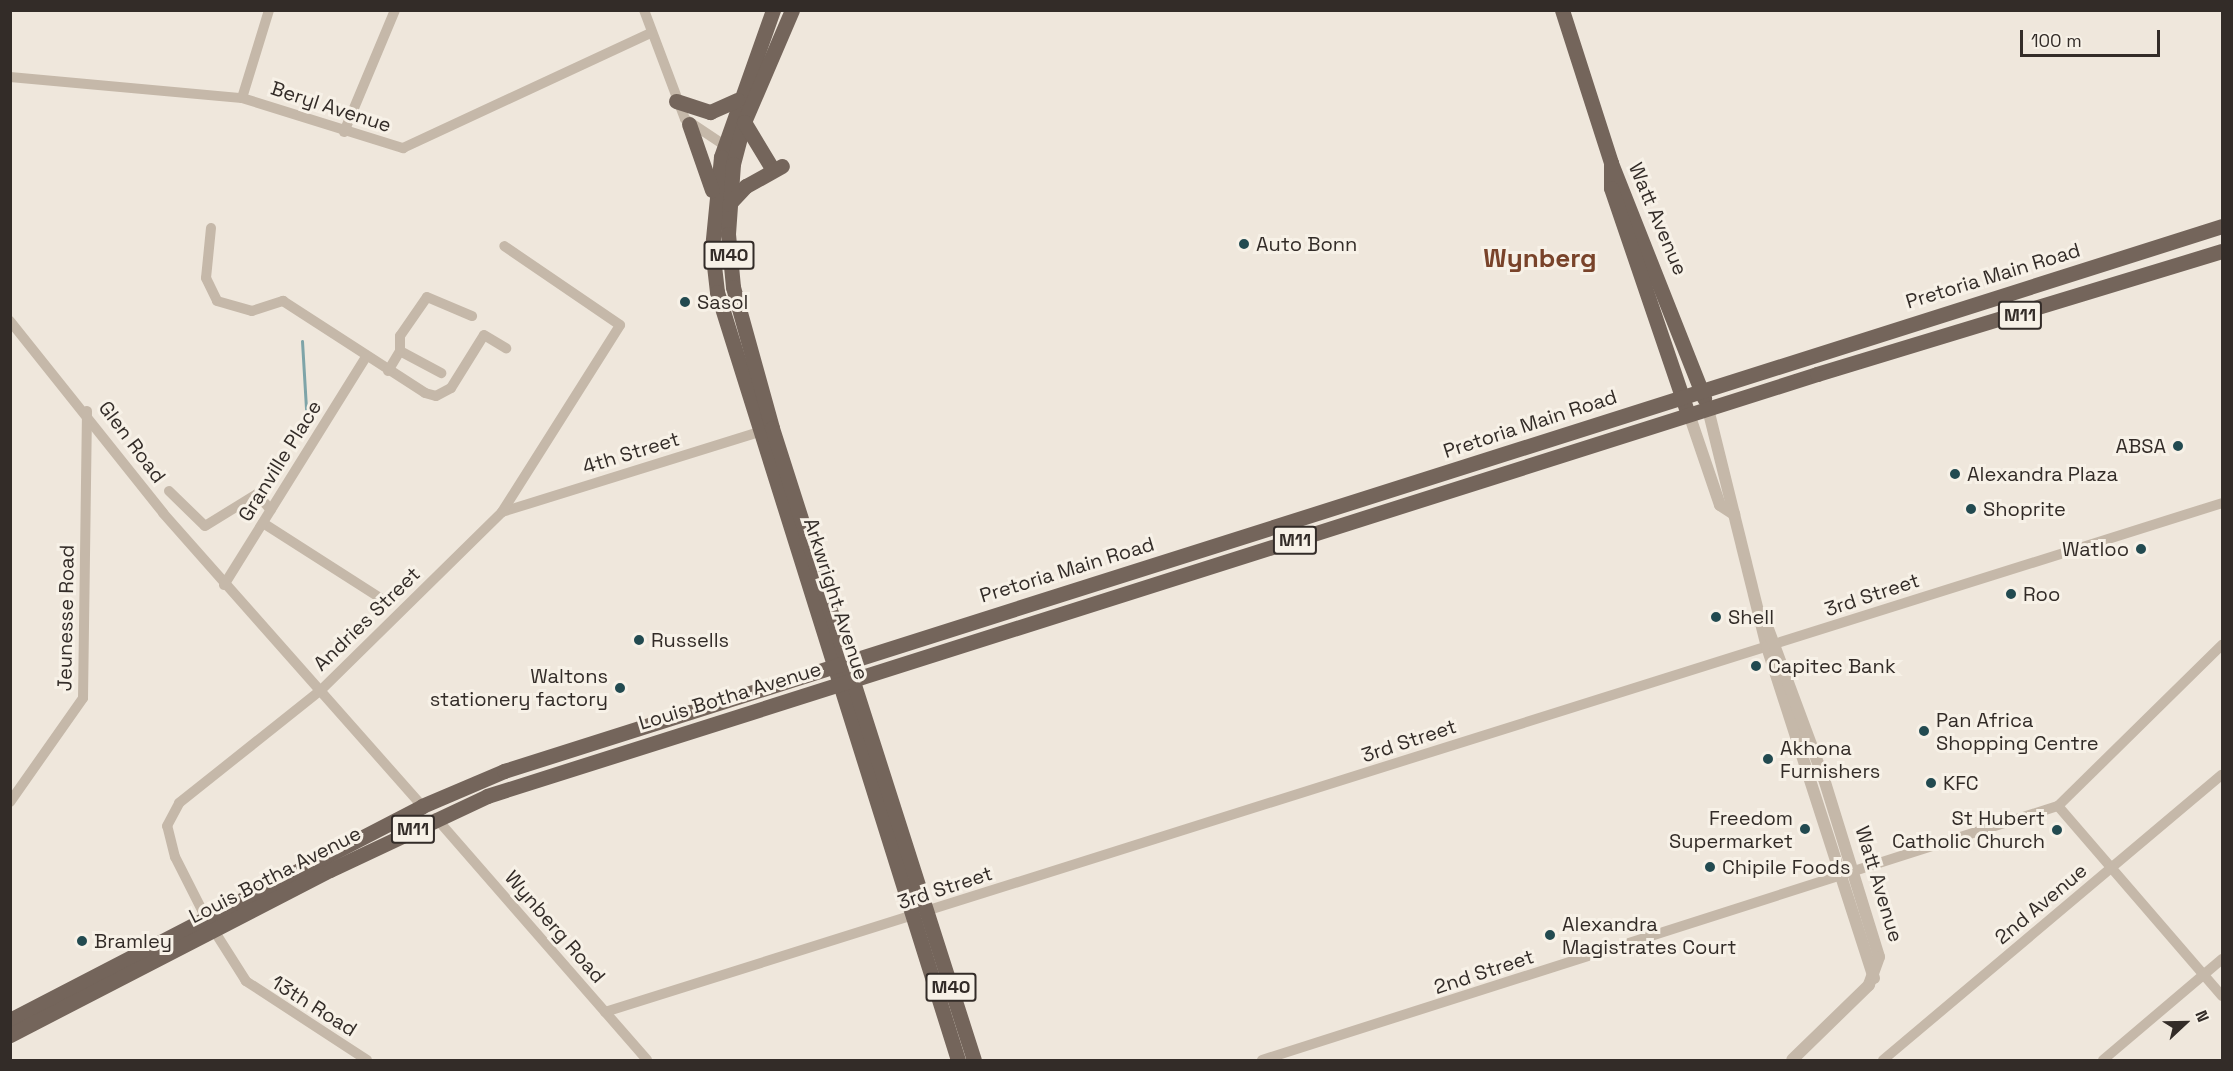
<!DOCTYPE html>
<html>
<head>
<meta charset="utf-8">
<style>
  body { margin:0 }
  #map { position:relative; width:2233px; height:1071px; overflow:hidden; background:#efe7dc; font-family:"Space Grotesk",sans-serif }
  div>[style] { position:absolute }
  .stream>* { height:3px; margin:-1.5px; padding:0 1.5px; transform-origin:1.5px; border-radius:1.5px; background:#7ea4a8 }
  .minor>* { height:10px; margin:-5px; padding:0 5px; transform-origin:5px; border-radius:5px; background:#c5b8a9 }
  .tertiary>* { height:12px; margin:-6px; padding:0 6px; transform-origin:6px; border-radius:6px; background:#c5b8a9 }
  .primary>* { height:15px; margin:-7.5px; padding:0 7.5px; transform-origin:7.5px; border-radius:7.5px; background:#74655b }
  .dots>* { width:16px; height:16px; translate:-50% -50%; box-sizing:border-box; border:3px solid #f7f1e7; border-radius:50% }
  span { translate:-50% -50%; white-space:nowrap; text-align:center; line-height:1.15; -webkit-text-stroke:6px #f7f1e7; paint-order:stroke }
  .shield-label span { padding:2px 4px; background:#f7f1e7; border:2px solid; border-radius:4px; -webkit-text-stroke-width:0 }
  .shield-label { font-size:18px; color:#332c28; font-weight:700 }
  .street-label { font-size:20px; color:#332c28 }
  .poi-label { font-size:20px; color:#332c28 }
  .left { translate:0 -50%; text-align:left }
  .right { translate:-100% -50%; text-align:right }
  .district-label { font-size:26px; color:#79432a; font-weight:700 }
  .frame { position:absolute; inset:0; border:12px solid #332c28; pointer-events:none }
  .north { position:absolute; left:2155px; top:993px; width:60px; height:60px; -webkit-text-stroke:4px #f7f1e7; paint-order:stroke; rotate:68deg; font-size:16px; font-weight:700; line-height:24px; text-align:center; color:#332c28 }
  .north::after { content:''; display:block; margin:auto; width:21px; height:27px; background:#332c28; clip-path:polygon(50% 0,100% 100%,50% 72%,0 100%) }
  .scale { position:absolute; left:2020px; top:30px; width:140px; height:27px; box-sizing:border-box; border:3px solid #332c28; border-top:0; padding-left:8px; font-size:18px; line-height:21px; white-space:nowrap; color:#332c28; -webkit-text-stroke:4px #f7f1e7; paint-order:stroke }
</style>
</head>
<body>
<div id="map">
  <div class="stream">
    <i style="left:302px;top:341px;width:68px;rotate:86.6deg"></i>
  </div>
  <div class="minor">
    <i style="left:644px;top:10px;width:116px;rotate:69.4deg"></i>
    <i style="left:685px;top:119px;width:54px;rotate:33.7deg"></i>
    <i style="left:10px;top:77px;width:233px;rotate:5.2deg"></i>
    <i style="left:242px;top:98px;width:169px;rotate:17.3deg"></i>
    <i style="left:403px;top:148px;width:273px;rotate:-24.9deg"></i>
    <i style="left:242px;top:98px;width:92px;rotate:-72.9deg"></i>
    <i style="left:344px;top:132px;width:132px;rotate:-67.3deg"></i>
    <i style="left:211px;top:228px;width:50px;rotate:95.7deg"></i>
    <i style="left:206px;top:278px;width:25px;rotate:64deg"></i>
    <i style="left:217px;top:301px;width:36px;rotate:16deg"></i>
    <i style="left:252px;top:311px;width:33px;rotate:-18deg"></i>
    <i style="left:283px;top:301px;width:169px;rotate:32.9deg"></i>
    <i style="left:425px;top:393px;width:11px;rotate:15deg"></i>
    <i style="left:436px;top:396px;width:17px;rotate:-28deg"></i>
    <i style="left:451px;top:388px;width:62px;rotate:-58.1deg"></i>
    <i style="left:484px;top:335px;width:26px;rotate:31deg"></i>
    <i style="left:10px;top:321px;width:246px;rotate:51.4deg"></i>
    <i style="left:163px;top:513px;width:391px;rotate:48.5deg"></i>
    <i style="left:400px;top:351px;width:47px;rotate:28.2deg"></i>
    <i style="left:388px;top:371px;width:23px;rotate:-59deg"></i>
    <i style="left:400px;top:351px;width:15px;rotate:-90deg"></i>
    <i style="left:400px;top:336px;width:47px;rotate:-55.3deg"></i>
    <i style="left:427px;top:297px;width:49px;rotate:22.9deg"></i>
    <i style="left:169px;top:491px;width:50px;rotate:44.2deg"></i>
    <i style="left:205px;top:526px;width:61px;rotate:-31.6deg"></i>
    <i style="left:257px;top:494px;width:21px;rotate:49deg"></i>
    <i style="left:502px;top:512px;width:275px;rotate:-17.3deg"></i>
    <i style="left:263px;top:523px;width:145px;rotate:32.6deg"></i>
    <i style="left:224px;top:585px;width:269px;rotate:-58.1deg"></i>
    <i style="left:10px;top:802px;width:127px;rotate:-54.9deg"></i>
    <i style="left:83px;top:698px;width:287px;rotate:-89.2deg"></i>
    <i style="left:2058px;top:806px;width:251px;rotate:49.2deg"></i>
    <i style="left:436px;top:818px;width:321px;rotate:48.9deg"></i>
    <i style="left:605px;top:1012px;width:1695px;rotate:-17.47deg"></i>
    <i style="left:367px;top:1060px;width:145px;rotate:-146.9deg"></i>
    <i style="left:246px;top:981px;width:75px;rotate:-122.4deg"></i>
    <i style="left:206px;top:918px;width:68px;rotate:-116.9deg"></i>
    <i style="left:175px;top:857px;width:32px;rotate:-104deg"></i>
    <i style="left:167px;top:826px;width:26px;rotate:-62deg"></i>
    <i style="left:179px;top:803px;width:180px;rotate:-38.5deg"></i>
    <i style="left:320px;top:691px;width:255px;rotate:-44.5deg"></i>
    <i style="left:502px;top:512px;width:221px;rotate:-57.7deg"></i>
    <i style="left:620px;top:325px;width:140px;rotate:-145.7deg"></i>
    <i style="left:1262px;top:1060px;width:836px;rotate:-17.7deg"></i>
    <i style="left:2058px;top:806px;width:230px;rotate:-44.5deg"></i>
    <i style="left:1883px;top:1060px;width:443px;rotate:-40.1deg"></i>
    <i style="left:2103px;top:1060px;width:156px;rotate:-40.3deg"></i>
  </div>
  <div class="tertiary">
    <i style="left:1708px;top:409px;width:245px;rotate:76.1deg"></i>
    <i style="left:1767px;top:647px;width:348px;rotate:72.1deg"></i>
    <i style="left:1689px;top:414px;width:96px;rotate:71.2deg"></i>
    <i style="left:1720px;top:505px;width:17px;rotate:33deg"></i>
    <i style="left:1767px;top:626px;width:163px;rotate:69.6deg"></i>
    <i style="left:1824px;top:779px;width:186px;rotate:72.8deg"></i>
    <i style="left:1879px;top:957px;width:30px;rotate:110deg"></i>
    <i style="left:1869px;top:985px;width:107px;rotate:135.8deg"></i>
  </div>
  <div class="primary">
    <i style="left:773px;top:10px;width:156px;rotate:109.5deg"></i>
    <i style="left:721px;top:157px;width:91px;rotate:95.6deg"></i>
    <i style="left:712px;top:248px;width:44px;rotate:83.5deg"></i>
    <i style="left:717px;top:292px;width:805px;rotate:72.58deg"></i>
    <i style="left:792px;top:10px;width:122px;rotate:113.2deg"></i>
    <i style="left:744px;top:122px;width:43px;rotate:104.7deg"></i>
    <i style="left:733px;top:164px;width:70px;rotate:94.1deg"></i>
    <i style="left:728px;top:234px;width:53px;rotate:84.6deg"></i>
    <i style="left:733px;top:287px;width:146px;rotate:74.5deg"></i>
    <i style="left:772px;top:428px;width:663px;rotate:72.28deg"></i>
    <i style="left:1562px;top:10px;width:161px;rotate:72.2deg"></i>
    <i style="left:1611px;top:163px;width:253px;rotate:68.4deg"></i>
    <i style="left:676px;top:101px;width:36px;rotate:18deg"></i>
    <i style="left:710px;top:112px;width:30px;rotate:-24deg"></i>
    <i style="left:744px;top:122px;width:50px;rotate:58.8deg"></i>
    <i style="left:689px;top:124px;width:70px;rotate:70.8deg"></i>
    <i style="left:1611px;top:163px;width:25px;rotate:90deg"></i>
    <i style="left:1611px;top:188px;width:232px;rotate:71.2deg"></i>
    <i style="left:729px;top:204px;width:25px;rotate:-47deg"></i>
    <i style="left:746px;top:186px;width:41px;rotate:-29.1deg"></i>
    <i style="left:10px;top:1020px;width:464px;rotate:-27.4deg"></i>
    <i style="left:422px;top:806px;width:89px;rotate:-23.1deg"></i>
    <i style="left:504px;top:771px;width:1802px;rotate:-17.6deg"></i>
    <i style="left:10px;top:1035px;width:360px;rotate:-27.3deg"></i>
    <i style="left:330px;top:870px;width:174px;rotate:-25.2deg"></i>
    <i style="left:487px;top:796px;width:1395px;rotate:-17.6deg"></i>
    <i style="left:1817px;top:374px;width:423px;rotate:-16.9deg"></i>
  </div>
  <div class="dots">
    <i style="left:1244px;top:244px;background:#224a50"></i>
    <i style="left:685px;top:302px;background:#224a50"></i>
    <i style="left:2178px;top:446px;background:#224a50"></i>
    <i style="left:1955px;top:474px;background:#224a50"></i>
    <i style="left:1971px;top:509px;background:#224a50"></i>
    <i style="left:2141px;top:549px;background:#224a50"></i>
    <i style="left:2011px;top:594px;background:#224a50"></i>
    <i style="left:1716px;top:617px;background:#224a50"></i>
    <i style="left:639px;top:640px;background:#224a50"></i>
    <i style="left:1756px;top:666px;background:#224a50"></i>
    <i style="left:620px;top:688px;background:#224a50"></i>
    <i style="left:1924px;top:731px;background:#224a50"></i>
    <i style="left:1768px;top:759px;background:#224a50"></i>
    <i style="left:1931px;top:783px;background:#224a50"></i>
    <i style="left:1805px;top:829px;background:#224a50"></i>
    <i style="left:2057px;top:830px;background:#224a50"></i>
    <i style="left:1710px;top:867px;background:#224a50"></i>
    <i style="left:1550px;top:935px;background:#224a50"></i>
    <i style="left:82px;top:941px;background:#224a50"></i>
  </div>
  <div class="shield-label">
    <span style="left:729px;top:255px">M40</span>
    <span style="left:2020px;top:315px">M11</span>
    <span style="left:1295px;top:540px">M11</span>
    <span style="left:413px;top:829px">M11</span>
    <span style="left:951px;top:987px">M40</span>
  </div>
  <div class="street-label">
    <span style="left:331px;top:107px;rotate:18deg">Beryl Avenue</span>
    <span style="left:1658px;top:219px;rotate:67deg">Watt Avenue</span>
    <span style="left:1993px;top:276px;rotate:-17deg">Pretoria Main Road</span>
    <span style="left:1530px;top:424px;rotate:-18deg">Pretoria Main Road</span>
    <span style="left:132px;top:442px;rotate:53deg">Glen Road</span>
    <span style="left:631px;top:453px;rotate:-17deg">4th Street</span>
    <span style="left:280px;top:461px;rotate:-58deg">Granville Place</span>
    <span style="left:1067px;top:570px;rotate:-17deg">Pretoria Main Road</span>
    <span style="left:1872px;top:595px;rotate:-18deg">3rd Street</span>
    <span style="left:836px;top:599px;rotate:72deg">Arkwright Avenue</span>
    <span style="left:66px;top:618px;rotate:-89deg">Jeunesse Road</span>
    <span style="left:367px;top:619px;rotate:-44deg">Andries Street</span>
    <span style="left:730px;top:696px;rotate:-17deg">Louis Botha Avenue</span>
    <span style="left:1409px;top:741px;rotate:-18deg">3rd Street</span>
    <span style="left:275px;top:875px;rotate:-27deg">Louis Botha Avenue</span>
    <span style="left:1879px;top:884px;rotate:73deg">Watt Avenue</span>
    <span style="left:945px;top:888px;rotate:-18deg">3rd Street</span>
    <span style="left:2041px;top:904px;rotate:-40deg">2nd Avenue</span>
    <span style="left:555px;top:927px;rotate:49deg">Wynberg Road</span>
    <span style="left:1484px;top:972px;rotate:-18deg">2nd Street</span>
    <span style="left:314px;top:1006px;rotate:32deg">13th Road</span>
  </div>
  <div class="poi-label">
    <span class="left" style="left:1256px;top:244px">Auto Bonn</span>
    <span class="left" style="left:697px;top:302px">Sasol</span>
    <span class="right" style="left:2166px;top:446px">ABSA</span>
    <span class="left" style="left:1967px;top:474px">Alexandra Plaza</span>
    <span class="left" style="left:1983px;top:509px">Shoprite</span>
    <span class="right" style="left:2129px;top:549px">Watloo</span>
    <span class="left" style="left:2023px;top:594px">Roo</span>
    <span class="left" style="left:1728px;top:617px">Shell</span>
    <span class="left" style="left:651px;top:640px">Russells</span>
    <span class="left" style="left:1768px;top:666px">Capitec Bank</span>
    <span class="right" style="left:608px;top:688px">Waltons<br>stationery factory</span>
    <span class="left" style="left:1936px;top:732px">Pan Africa<br>Shopping Centre</span>
    <span class="left" style="left:1780px;top:760px">Akhona<br>Furnishers</span>
    <span class="left" style="left:1943px;top:783px">KFC</span>
    <span class="right" style="left:1793px;top:830px">Freedom<br>Supermarket</span>
    <span class="right" style="left:2045px;top:830px">St Hubert<br>Catholic Church</span>
    <span class="left" style="left:1722px;top:867px">Chipile Foods</span>
    <span class="left" style="left:1562px;top:936px">Alexandra<br>Magistrates Court</span>
    <span class="left" style="left:94px;top:941px">Bramley</span>
  </div>
  <div class="district-label">
    <span style="left:1540px;top:259px">Wynberg</span>
  </div>
  <div class="frame"></div>
  <div class="north">N</div>
  <div class="scale">100 m</div>
</div>
</body>
</html>
